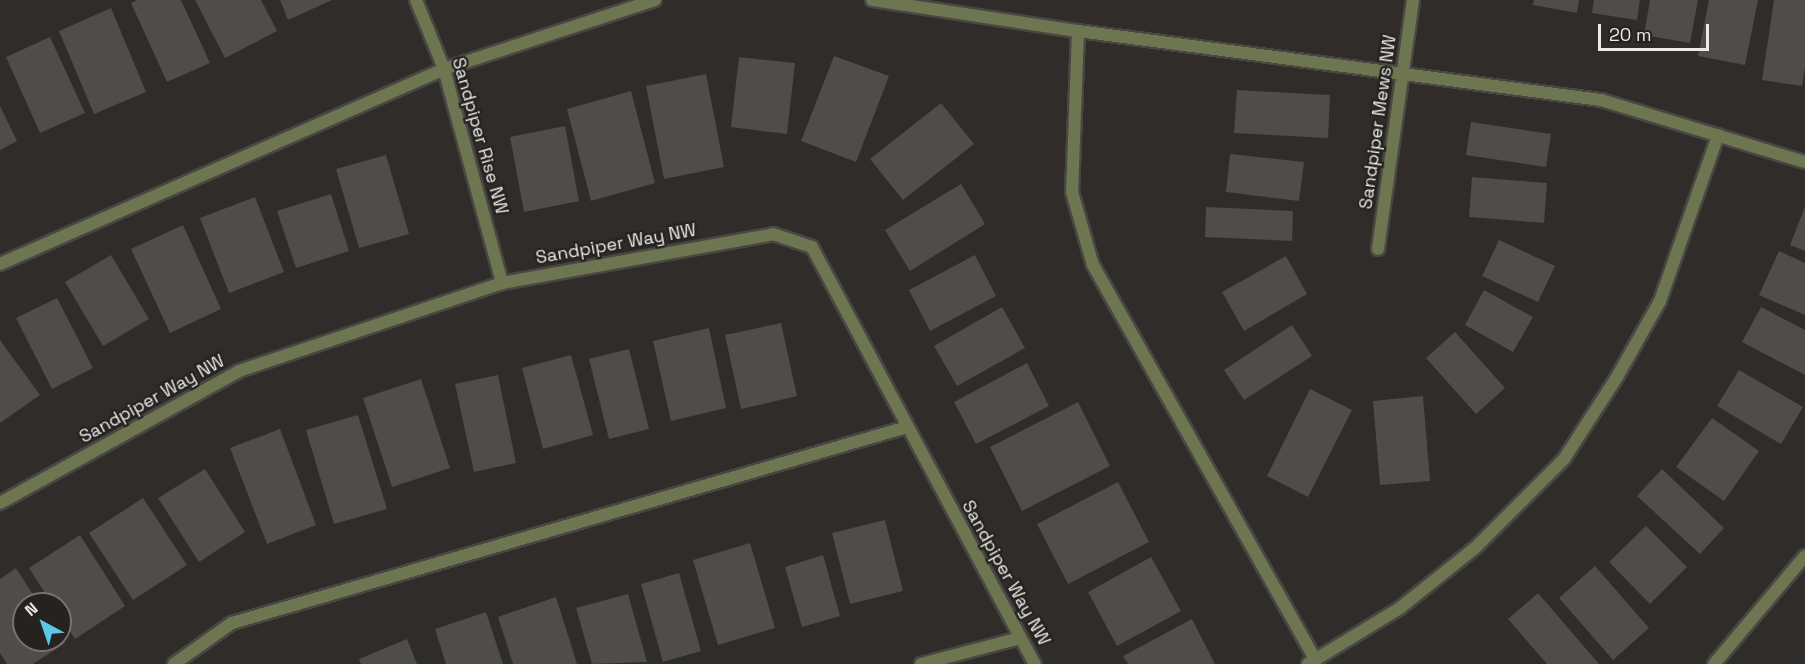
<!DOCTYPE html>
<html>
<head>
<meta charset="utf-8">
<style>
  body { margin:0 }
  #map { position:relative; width:1805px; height:664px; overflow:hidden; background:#2f2c29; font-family:"Space Grotesk",sans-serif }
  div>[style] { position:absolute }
  .building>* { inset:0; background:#504c49 }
  .roads { filter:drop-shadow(2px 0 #494744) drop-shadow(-2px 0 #494744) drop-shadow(0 2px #494744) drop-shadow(0 -2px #494744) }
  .lane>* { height:12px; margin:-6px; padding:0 6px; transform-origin:6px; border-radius:6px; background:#6d7650 }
  .street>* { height:12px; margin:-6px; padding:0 6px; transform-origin:6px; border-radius:6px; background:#6d7650 }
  span { translate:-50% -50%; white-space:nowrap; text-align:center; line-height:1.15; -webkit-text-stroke:4.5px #25221f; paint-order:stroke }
  .street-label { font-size:18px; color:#eceae7 }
  .north { position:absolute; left:12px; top:592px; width:60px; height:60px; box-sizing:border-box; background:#25221f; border:2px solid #75726f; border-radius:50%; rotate:320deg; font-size:16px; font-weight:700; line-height:24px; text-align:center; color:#eceae7 }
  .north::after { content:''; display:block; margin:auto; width:21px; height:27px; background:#5ac8e6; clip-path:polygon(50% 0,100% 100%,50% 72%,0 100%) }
  .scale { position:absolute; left:1598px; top:24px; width:111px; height:27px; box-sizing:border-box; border:3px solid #eceae7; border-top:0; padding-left:8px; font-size:18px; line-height:21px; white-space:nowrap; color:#eceae7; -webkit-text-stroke:4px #25221f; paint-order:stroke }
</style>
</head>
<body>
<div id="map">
  <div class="building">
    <i style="clip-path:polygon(137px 0,181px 0,210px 63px,167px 82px,131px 3px)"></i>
    <i style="clip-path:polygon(195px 0,261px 0,277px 31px,225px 58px)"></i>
    <i style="clip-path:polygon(280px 0,332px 0,288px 20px)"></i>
    <i style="clip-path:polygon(1534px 0,1579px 0,1577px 13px,1533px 5px)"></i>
    <i style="clip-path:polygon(1594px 0,1640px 0,1637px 20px,1592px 13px)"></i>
    <i style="clip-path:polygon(1650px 0,1698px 0,1690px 43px,1644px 35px)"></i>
    <i style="clip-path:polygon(1709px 0,1758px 0,1745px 65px,1698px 56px)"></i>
    <i style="clip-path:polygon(1774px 0,1805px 0,1805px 67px,1802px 86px,1762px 80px)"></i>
    <i style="clip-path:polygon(111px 8px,146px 92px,94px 114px,59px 31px)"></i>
    <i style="clip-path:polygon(50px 37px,85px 113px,40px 133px,6px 57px)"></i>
    <i style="clip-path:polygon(834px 56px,889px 76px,856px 162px,801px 141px)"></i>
    <i style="clip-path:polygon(739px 57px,795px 63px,787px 134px,731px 127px)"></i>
    <i style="clip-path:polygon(706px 74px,724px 167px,664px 179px,646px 86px)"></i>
    <i style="clip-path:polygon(1237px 90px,1330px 95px,1328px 138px,1234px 133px)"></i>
    <i style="clip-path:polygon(631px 91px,655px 183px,591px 201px,567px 109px)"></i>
    <i style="clip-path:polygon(941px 103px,974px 144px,903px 200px,870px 159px)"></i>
    <i style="clip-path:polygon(0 106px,17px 141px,0 150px)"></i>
    <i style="clip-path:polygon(1471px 122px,1551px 134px,1546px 167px,1466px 155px)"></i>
    <i style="clip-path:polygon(565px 126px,579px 201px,524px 212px,510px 137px)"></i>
    <i style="clip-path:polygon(1230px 154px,1304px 162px,1299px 201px,1226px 192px)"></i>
    <i style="clip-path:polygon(386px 155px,409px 234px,359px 248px,336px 169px)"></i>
    <i style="clip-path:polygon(1472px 177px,1547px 183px,1544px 223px,1469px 217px)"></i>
    <i style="clip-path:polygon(961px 184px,985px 224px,910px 271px,885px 230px)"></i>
    <i style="clip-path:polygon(331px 194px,349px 251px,296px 268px,277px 211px)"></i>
    <i style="clip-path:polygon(255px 197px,284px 272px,229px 293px,200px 218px)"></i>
    <i style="clip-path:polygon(1206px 207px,1293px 211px,1292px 241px,1205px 237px)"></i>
    <i style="clip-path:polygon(1805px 207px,1805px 251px,1790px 245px)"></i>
    <i style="clip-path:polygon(183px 225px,221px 309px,170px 333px,131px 249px)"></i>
    <i style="clip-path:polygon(1499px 240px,1555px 266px,1538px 302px,1482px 276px)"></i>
    <i style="clip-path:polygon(1779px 251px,1805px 263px,1805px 315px,1759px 295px)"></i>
    <i style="clip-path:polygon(111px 255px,149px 319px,103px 346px,65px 282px)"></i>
    <i style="clip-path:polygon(975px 255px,996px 296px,930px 331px,909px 290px)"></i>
    <i style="clip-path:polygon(1286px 256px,1307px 294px,1244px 331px,1222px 292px)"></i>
    <i style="clip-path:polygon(1484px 290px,1533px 317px,1513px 352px,1465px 325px)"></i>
    <i style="clip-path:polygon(57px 298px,93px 368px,52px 389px,16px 318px)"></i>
    <i style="clip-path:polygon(1002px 307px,1025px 348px,957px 386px,934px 346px)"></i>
    <i style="clip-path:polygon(1761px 307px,1805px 330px,1805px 375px,1742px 342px)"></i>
    <i style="clip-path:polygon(781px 323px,797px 396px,741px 409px,725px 335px)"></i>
    <i style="clip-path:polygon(1292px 325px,1312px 356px,1244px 400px,1224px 370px)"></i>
    <i style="clip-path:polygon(709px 328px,726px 408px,671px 421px,653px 341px)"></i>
    <i style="clip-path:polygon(1455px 332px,1505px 388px,1476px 414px,1426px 358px)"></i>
    <i style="clip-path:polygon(0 340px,40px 395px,0 423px)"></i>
    <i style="clip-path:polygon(629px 349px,649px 429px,609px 439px,589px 359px)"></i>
    <i style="clip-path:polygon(571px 355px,593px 435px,543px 449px,522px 368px)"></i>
    <i style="clip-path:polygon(1027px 363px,1049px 406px,976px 444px,954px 402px)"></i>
    <i style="clip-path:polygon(1739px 370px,1803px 407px,1781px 444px,1717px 406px)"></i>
    <i style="clip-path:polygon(498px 375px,516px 463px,474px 472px,455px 384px)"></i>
    <i style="clip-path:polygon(421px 379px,450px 468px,392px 487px,363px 398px)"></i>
    <i style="clip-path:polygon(1310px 389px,1352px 410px,1308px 497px,1267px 476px)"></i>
    <i style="clip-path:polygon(1423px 396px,1430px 481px,1380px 485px,1373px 401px)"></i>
    <i style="clip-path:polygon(1078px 402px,1110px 466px,1022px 511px,990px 447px)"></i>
    <i style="clip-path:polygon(358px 415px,387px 509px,334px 524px,306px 430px)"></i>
    <i style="clip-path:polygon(1712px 418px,1759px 451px,1724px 501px,1676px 467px)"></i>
    <i style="clip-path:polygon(280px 429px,316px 525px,267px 544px,230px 448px)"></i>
    <i style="clip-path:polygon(205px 469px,245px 532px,199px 562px,158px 498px)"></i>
    <i style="clip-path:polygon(1662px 469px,1724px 528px,1700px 554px,1637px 496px)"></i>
    <i style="clip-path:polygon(1118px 482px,1149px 542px,1068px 584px,1037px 524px)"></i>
    <i style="clip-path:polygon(143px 498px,187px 565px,133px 600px,89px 533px)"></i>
    <i style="clip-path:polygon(885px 520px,903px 591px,850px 604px,832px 533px)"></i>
    <i style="clip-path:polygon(1646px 526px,1687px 567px,1650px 604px,1609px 562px)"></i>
    <i style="clip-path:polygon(80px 535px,125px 606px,75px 639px,60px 616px,60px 604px,52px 604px,29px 568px)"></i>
    <i style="clip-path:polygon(750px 543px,775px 628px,718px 645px,693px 560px)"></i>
    <i style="clip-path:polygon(823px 555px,840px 616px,802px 627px,785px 567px)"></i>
    <i style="clip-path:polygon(1151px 557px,1181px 611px,1117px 646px,1088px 592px)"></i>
    <i style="clip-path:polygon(1595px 566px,1649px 628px,1613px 660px,1559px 598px)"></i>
    <i style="clip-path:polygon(16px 568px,39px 604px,24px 604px,24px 640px,60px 640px,60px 636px,65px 643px,33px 664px,7px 664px,0 653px,0 579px)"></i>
    <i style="clip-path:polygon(679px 573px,701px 651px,663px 662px,641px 584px)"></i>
    <i style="clip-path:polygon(1538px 593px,1599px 664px,1547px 664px,1508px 619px)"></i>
    <i style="clip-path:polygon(628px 594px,647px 662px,592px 664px,576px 608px)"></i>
    <i style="clip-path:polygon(556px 597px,577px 664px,513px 664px,498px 617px)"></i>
    <i style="clip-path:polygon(486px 612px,503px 664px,446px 664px,435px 629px)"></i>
    <i style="clip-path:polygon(1192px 619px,1215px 664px,1128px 664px,1123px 656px)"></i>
    <i style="clip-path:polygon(407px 639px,417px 664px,361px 664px,359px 659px)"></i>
  </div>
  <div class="roads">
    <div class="lane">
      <i style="left:872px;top:0;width:208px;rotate:8.6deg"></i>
      <i style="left:1078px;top:31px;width:528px;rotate:7.52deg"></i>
      <i style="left:1601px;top:100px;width:213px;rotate:16.9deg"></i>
      <i style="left:1078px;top:31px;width:161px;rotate:92.1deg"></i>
      <i style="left:1072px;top:192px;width:76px;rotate:74deg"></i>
      <i style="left:1093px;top:265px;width:454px;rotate:60.6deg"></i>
      <i style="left:0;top:264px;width:485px;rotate:-23.7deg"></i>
      <i style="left:444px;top:69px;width:222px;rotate:-18.1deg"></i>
      <i style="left:174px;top:664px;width:71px;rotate:-35.3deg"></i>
      <i style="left:232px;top:623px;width:703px;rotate:-16.19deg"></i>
      <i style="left:1308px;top:664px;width:108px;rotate:-31.3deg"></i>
      <i style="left:1400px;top:608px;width:96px;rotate:-38.7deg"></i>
      <i style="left:1475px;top:548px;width:126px;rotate:-45deg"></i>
      <i style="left:1564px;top:459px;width:98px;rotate:-57.1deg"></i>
      <i style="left:1617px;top:377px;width:87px;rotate:-60.5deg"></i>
      <i style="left:1660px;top:301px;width:176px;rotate:-70.7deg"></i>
    </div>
    <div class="street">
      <i style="left:416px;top:0;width:74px;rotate:67.9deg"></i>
      <i style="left:444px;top:69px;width:222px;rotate:74.8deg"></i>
      <i style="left:1378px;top:249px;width:251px;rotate:-82deg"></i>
      <i style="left:0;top:503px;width:273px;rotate:-28.9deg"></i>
      <i style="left:239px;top:371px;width:277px;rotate:-18.5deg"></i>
      <i style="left:502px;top:283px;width:275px;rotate:-10.2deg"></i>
      <i style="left:773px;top:234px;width:41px;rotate:18.4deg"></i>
      <i style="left:812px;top:247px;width:473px;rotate:61.9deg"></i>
      <i style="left:921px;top:664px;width:102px;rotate:-14.7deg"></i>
      <i style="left:1714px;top:664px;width:141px;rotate:-49.9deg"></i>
    </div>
  </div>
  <div class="street-label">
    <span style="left:1378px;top:122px;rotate:-82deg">Sandpiper Mews NW</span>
    <span style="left:480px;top:136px;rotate:74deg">Sandpiper Rise NW</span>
    <span style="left:616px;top:244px;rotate:-10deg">Sandpiper Way NW</span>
    <span style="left:152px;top:399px;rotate:-29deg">Sandpiper Way NW</span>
    <span style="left:1006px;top:573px;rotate:61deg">Sandpiper Way NW</span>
  </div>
  <div class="north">N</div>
  <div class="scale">20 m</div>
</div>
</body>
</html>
